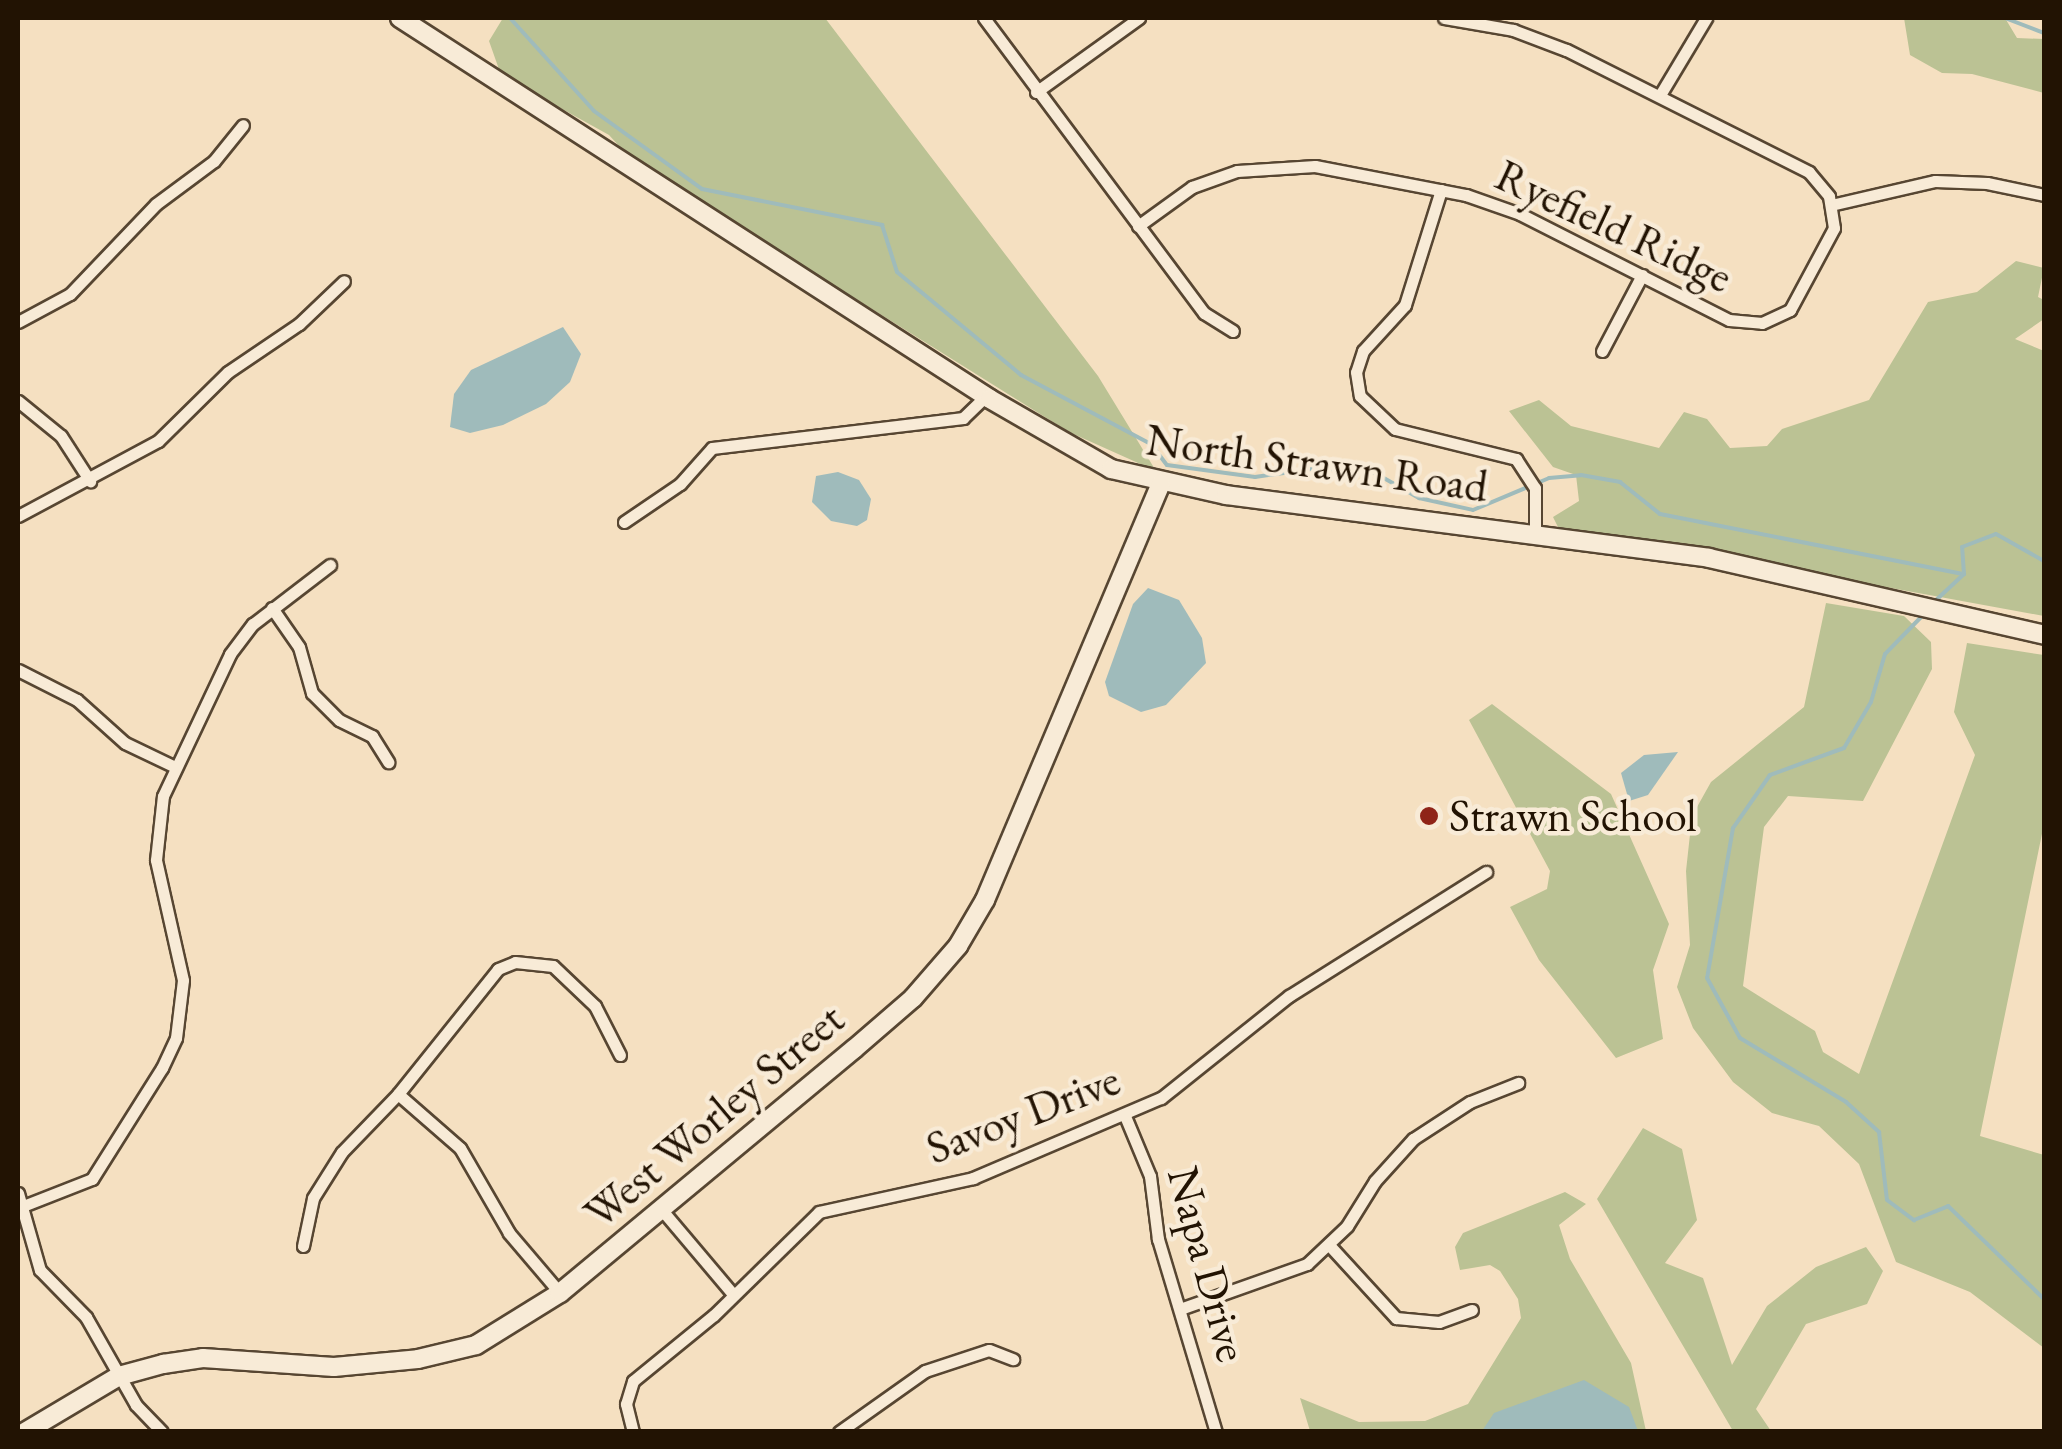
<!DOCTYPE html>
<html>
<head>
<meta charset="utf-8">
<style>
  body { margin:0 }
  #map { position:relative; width:2062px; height:1449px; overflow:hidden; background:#f5e0c1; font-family:"EB Garamond",serif }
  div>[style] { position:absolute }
  .green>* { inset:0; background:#bbc294 }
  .water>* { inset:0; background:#9fbbbb }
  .stream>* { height:4px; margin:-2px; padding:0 2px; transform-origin:2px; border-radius:2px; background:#9fbbbb }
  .roads { filter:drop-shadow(2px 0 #574632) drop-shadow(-2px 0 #574632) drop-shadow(0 2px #574632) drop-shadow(0 -2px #574632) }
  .street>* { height:11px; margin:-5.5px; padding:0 5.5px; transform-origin:5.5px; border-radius:5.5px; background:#f8ebd7 }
  .secondary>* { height:18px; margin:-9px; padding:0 9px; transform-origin:9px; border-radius:9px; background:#f8ebd7 }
  .dots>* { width:28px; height:28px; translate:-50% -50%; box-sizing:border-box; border:5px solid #f8ebd7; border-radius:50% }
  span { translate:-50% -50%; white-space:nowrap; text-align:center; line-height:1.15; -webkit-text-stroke:9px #f8ebd7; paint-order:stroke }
  .street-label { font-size:45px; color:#221303 }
  .poi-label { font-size:45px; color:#221303 }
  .left { translate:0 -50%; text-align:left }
  .frame { position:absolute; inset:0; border:20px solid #221303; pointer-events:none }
</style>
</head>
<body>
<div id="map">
  <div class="green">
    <i style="clip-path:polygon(503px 18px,825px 18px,1098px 376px,1156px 471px,1069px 432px,630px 158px,609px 135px,501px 75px,489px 41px)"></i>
    <i style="clip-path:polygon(1904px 18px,2005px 18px,2017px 38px,2044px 39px,2044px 93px,1972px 74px,1942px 73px,1910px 55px)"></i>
    <i style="clip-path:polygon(2016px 261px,2044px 268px,2038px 297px,2044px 300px,2044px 319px,2015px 339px,2044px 351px,2044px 616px,1558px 527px,1553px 517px,1579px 501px,1576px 475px,1553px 467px,1509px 411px,1539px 400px,1571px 426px,1659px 448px,1684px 412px,1707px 419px,1730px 448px,1767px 446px,1782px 429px,1869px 400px,1928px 302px,1977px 292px)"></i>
    <i style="clip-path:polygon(1826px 603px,1904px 616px,1931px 642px,1932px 669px,1863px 801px,1788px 796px,1764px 827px,1743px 986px,1815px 1031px,1823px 1052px,1859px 1074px,1975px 755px,1954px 712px,1967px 643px,2044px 655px,2044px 824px,1980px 1136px,2044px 1155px,2044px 1348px,1970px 1292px,1896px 1262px,1859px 1164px,1819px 1126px,1772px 1113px,1733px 1082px,1693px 1028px,1677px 987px,1690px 945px,1686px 871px,1692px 816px,1711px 782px,1804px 707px)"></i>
    <i style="clip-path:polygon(1492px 704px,1611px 794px,1669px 924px,1653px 970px,1663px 1039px,1616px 1058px,1539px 960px,1510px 907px,1547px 889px,1550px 871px,1469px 720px)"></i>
    <i style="clip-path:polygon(1643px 1128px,1682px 1149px,1697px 1220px,1665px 1263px,1703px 1278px,1732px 1365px,1767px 1306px,1816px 1267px,1866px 1247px,1883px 1271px,1867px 1304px,1806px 1324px,1756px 1409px,1771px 1431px,1733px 1431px,1597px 1199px)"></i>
    <i style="clip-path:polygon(1565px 1192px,1586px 1204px,1559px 1225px,1570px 1259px,1631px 1363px,1646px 1431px,1310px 1431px,1300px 1398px,1359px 1422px,1425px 1421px,1468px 1404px,1521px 1318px,1518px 1299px,1500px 1271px,1490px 1265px,1460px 1270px,1455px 1247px,1463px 1233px)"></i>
  </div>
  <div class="water">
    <i style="clip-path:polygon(563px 327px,581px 354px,570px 382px,546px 404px,503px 425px,470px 433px,450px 427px,454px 394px,471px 370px)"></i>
    <i style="clip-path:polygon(838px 472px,859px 480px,871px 499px,867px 520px,857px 526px,831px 521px,812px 502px,816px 476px)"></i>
    <i style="clip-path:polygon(1148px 588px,1179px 600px,1202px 638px,1206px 663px,1166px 705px,1141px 712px,1109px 696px,1105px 682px,1133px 604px)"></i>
    <i style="clip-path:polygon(1678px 752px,1648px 795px,1629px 801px,1621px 773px,1644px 755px)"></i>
    <i style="clip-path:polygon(1584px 1380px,1629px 1407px,1638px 1431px,1482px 1431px,1494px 1413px)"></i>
  </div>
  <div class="stream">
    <i style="left:510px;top:18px;width:125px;rotate:47.9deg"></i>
    <i style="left:594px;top:111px;width:133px;rotate:35.8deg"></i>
    <i style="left:702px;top:189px;width:184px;rotate:11.3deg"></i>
    <i style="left:882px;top:225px;width:49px;rotate:72.3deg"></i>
    <i style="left:897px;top:272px;width:161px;rotate:39.7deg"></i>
    <i style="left:1021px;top:375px;width:147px;rotate:28deg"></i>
    <i style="left:1151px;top:444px;width:26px;rotate:53deg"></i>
    <i style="left:1167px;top:465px;width:89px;rotate:7.8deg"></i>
    <i style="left:1255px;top:477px;width:64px;rotate:-8.1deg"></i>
    <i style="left:1318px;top:468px;width:57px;rotate:5deg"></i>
    <i style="left:1375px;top:473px;width:51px;rotate:29.6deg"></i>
    <i style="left:1419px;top:498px;width:55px;rotate:12.5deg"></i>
    <i style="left:1473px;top:510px;width:82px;rotate:-22.8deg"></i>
    <i style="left:1549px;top:478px;width:32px;rotate:-5deg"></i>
    <i style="left:1581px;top:475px;width:40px;rotate:10deg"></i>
    <i style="left:1620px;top:482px;width:51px;rotate:38.7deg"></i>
    <i style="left:1660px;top:514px;width:310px;rotate:11.2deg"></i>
    <i style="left:2005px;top:18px;width:42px;rotate:21deg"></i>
    <i style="left:1934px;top:602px;width:41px;rotate:-43deg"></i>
    <i style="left:1964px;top:574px;width:27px;rotate:-94deg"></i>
    <i style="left:1962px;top:547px;width:36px;rotate:-21deg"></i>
    <i style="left:1996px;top:534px;width:55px;rotate:29.4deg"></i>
    <i style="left:1925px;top:613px;width:57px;rotate:134.3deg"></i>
    <i style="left:1885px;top:654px;width:50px;rotate:106.3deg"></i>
    <i style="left:1871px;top:702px;width:53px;rotate:120.4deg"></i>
    <i style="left:1844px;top:748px;width:79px;rotate:160deg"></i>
    <i style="left:1770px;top:775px;width:65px;rotate:124.9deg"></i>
    <i style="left:1733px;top:828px;width:152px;rotate:99.8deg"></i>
    <i style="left:1707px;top:978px;width:68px;rotate:61.2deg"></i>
    <i style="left:1740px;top:1038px;width:124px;rotate:31.1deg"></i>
    <i style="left:1846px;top:1102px;width:45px;rotate:42.3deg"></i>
    <i style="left:1879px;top:1132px;width:68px;rotate:83.3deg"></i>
    <i style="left:1887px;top:1200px;width:34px;rotate:37deg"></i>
    <i style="left:1914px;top:1220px;width:37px;rotate:-22deg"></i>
    <i style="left:1948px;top:1206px;width:134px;rotate:44.1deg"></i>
  </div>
  <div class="roads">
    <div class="street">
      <i style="left:984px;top:18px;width:368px;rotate:53.3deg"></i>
      <i style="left:1204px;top:313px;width:34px;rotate:32deg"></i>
      <i style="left:1036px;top:92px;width:127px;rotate:-35.7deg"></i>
      <i style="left:1660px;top:95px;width:90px;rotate:-59.1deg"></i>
      <i style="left:1441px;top:190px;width:121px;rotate:107.4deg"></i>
      <i style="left:1405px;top:305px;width:62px;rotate:132.4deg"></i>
      <i style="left:1363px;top:351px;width:22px;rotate:108deg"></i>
      <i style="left:1356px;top:372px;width:24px;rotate:81deg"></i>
      <i style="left:1360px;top:396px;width:48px;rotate:43.3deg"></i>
      <i style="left:1395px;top:429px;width:125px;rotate:13.9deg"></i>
      <i style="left:1516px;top:459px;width:35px;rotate:57deg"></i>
      <i style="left:1535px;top:488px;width:44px;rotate:90deg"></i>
      <i style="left:1831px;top:205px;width:107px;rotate:-13deg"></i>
      <i style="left:1935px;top:181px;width:52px;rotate:2.2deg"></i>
      <i style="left:1987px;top:183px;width:58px;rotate:11.9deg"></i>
      <i style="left:1138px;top:226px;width:67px;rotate:-35.8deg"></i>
      <i style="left:1192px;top:187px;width:48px;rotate:-19.6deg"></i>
      <i style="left:1237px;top:171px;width:78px;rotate:-3.7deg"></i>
      <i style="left:1315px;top:166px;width:154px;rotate:10.9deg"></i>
      <i style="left:1466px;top:195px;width:57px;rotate:19.4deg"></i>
      <i style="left:1520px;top:214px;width:234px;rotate:26.9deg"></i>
      <i style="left:1729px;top:320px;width:33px;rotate:5deg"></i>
      <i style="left:1762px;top:323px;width:31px;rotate:-25deg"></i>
      <i style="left:1790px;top:310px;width:93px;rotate:-61.8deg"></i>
      <i style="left:1834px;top:228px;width:32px;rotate:-99deg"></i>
      <i style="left:1829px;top:196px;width:31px;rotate:-130deg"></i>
      <i style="left:1809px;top:172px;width:272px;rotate:-153.3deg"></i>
      <i style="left:1566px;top:50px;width:57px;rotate:-159.3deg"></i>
      <i style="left:1513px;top:30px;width:70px;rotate:-170.1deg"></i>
      <i style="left:18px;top:322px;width:59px;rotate:-28.3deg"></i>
      <i style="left:70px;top:294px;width:124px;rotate:-46.3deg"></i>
      <i style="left:156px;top:204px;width:72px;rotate:-36.6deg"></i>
      <i style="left:214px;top:161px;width:46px;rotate:-51.1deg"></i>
      <i style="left:1602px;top:351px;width:86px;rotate:-62.2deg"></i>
      <i style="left:18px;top:401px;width:55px;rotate:39.1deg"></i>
      <i style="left:61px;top:436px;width:54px;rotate:57.2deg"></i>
      <i style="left:18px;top:516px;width:159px;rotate:-28.2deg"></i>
      <i style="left:158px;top:441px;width:98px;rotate:-44.6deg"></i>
      <i style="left:228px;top:372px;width:86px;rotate:-34.1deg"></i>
      <i style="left:299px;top:324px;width:62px;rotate:-43.7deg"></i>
      <i style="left:624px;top:522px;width:68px;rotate:-34.2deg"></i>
      <i style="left:680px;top:484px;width:48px;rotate:-48.4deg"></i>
      <i style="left:712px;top:448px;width:253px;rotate:-6.8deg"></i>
      <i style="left:963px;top:418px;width:32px;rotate:-44deg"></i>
      <i style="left:272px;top:608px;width:47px;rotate:55.3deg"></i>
      <i style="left:299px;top:647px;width:48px;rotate:74.2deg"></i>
      <i style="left:312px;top:693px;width:38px;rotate:45deg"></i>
      <i style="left:339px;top:720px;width:37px;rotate:26deg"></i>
      <i style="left:372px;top:736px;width:31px;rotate:58deg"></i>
      <i style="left:18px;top:670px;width:66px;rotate:27deg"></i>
      <i style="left:77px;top:700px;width:64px;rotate:41.9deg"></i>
      <i style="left:125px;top:743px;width:53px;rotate:25.6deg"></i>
      <i style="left:398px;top:1094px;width:82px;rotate:41.1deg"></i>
      <i style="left:460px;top:1148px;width:98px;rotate:60deg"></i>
      <i style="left:509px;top:1233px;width:79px;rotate:49.6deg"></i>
      <i style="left:1125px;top:1116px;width:65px;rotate:67.4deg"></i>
      <i style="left:1150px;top:1176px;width:64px;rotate:82.8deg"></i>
      <i style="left:1158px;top:1239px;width:202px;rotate:73.3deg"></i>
      <i style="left:18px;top:1193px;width:80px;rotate:74.1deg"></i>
      <i style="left:40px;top:1270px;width:66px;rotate:45.6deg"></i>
      <i style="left:86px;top:1317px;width:101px;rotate:60.4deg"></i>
      <i style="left:136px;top:1405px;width:37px;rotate:46deg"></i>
      <i style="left:23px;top:1206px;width:74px;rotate:-21.4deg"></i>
      <i style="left:92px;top:1179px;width:131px;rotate:-57.8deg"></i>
      <i style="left:162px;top:1068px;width:33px;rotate:-65deg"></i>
      <i style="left:176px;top:1038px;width:58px;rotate:-83.1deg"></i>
      <i style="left:183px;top:980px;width:123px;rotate:-102.7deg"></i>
      <i style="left:156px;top:860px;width:64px;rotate:-83.8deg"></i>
      <i style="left:163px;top:796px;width:157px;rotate:-64.7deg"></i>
      <i style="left:230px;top:654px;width:38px;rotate:-53deg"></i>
      <i style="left:253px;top:624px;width:97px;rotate:-37.5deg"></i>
      <i style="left:661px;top:1209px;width:110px;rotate:49.8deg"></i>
      <i style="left:303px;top:1246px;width:49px;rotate:-78.2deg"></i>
      <i style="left:313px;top:1198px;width:54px;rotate:-57.8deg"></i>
      <i style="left:342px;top:1152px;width:81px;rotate:-46deg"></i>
      <i style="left:398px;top:1094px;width:160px;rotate:-51.3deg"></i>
      <i style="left:498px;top:969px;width:18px;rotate:-22deg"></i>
      <i style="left:515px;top:962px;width:38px;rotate:6deg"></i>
      <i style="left:553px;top:966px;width:58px;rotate:43.6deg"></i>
      <i style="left:595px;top:1006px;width:55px;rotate:63deg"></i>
      <i style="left:1330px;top:1246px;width:98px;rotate:47.5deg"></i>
      <i style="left:1396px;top:1318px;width:43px;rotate:5.3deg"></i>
      <i style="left:1439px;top:1322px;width:35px;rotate:-20deg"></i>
      <i style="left:1180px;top:1309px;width:135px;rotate:-19.5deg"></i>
      <i style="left:1307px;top:1264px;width:55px;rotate:-43.5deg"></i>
      <i style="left:1347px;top:1226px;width:53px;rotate:-58.1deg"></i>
      <i style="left:1375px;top:1181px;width:57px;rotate:-47.9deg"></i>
      <i style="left:1413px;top:1139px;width:68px;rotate:-33deg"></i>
      <i style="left:1470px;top:1102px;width:52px;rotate:-21.6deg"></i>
      <i style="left:633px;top:1432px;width:29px;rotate:-104deg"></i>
      <i style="left:626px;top:1404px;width:24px;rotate:-73deg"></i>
      <i style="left:633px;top:1381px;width:104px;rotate:-39.2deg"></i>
      <i style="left:714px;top:1315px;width:147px;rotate:-44.4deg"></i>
      <i style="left:819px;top:1212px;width:158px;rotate:-12.4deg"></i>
      <i style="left:973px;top:1178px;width:204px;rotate:-23.1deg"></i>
      <i style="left:1161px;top:1098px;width:164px;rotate:-38.6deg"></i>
      <i style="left:1289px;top:996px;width:233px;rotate:-32.2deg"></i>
      <i style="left:839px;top:1432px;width:105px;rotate:-35.3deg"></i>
      <i style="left:925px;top:1371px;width:67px;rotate:-18.2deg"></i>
      <i style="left:989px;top:1350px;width:26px;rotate:21deg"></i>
    </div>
    <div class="secondary">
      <i style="left:400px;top:18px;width:702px;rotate:32.85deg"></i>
      <i style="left:990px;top:399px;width:140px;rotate:30deg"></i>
      <i style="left:1111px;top:469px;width:118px;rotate:12.7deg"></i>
      <i style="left:1226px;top:495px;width:487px;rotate:7.4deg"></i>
      <i style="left:1709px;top:558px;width:344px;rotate:12.9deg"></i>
      <i style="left:25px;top:1432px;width:109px;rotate:-30.8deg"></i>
      <i style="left:119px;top:1376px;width:46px;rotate:-15.3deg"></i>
      <i style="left:163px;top:1364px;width:40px;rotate:-8.5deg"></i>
      <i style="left:203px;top:1358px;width:131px;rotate:3.9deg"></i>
      <i style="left:334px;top:1367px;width:84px;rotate:-5.4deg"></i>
      <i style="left:418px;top:1359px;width:60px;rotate:-13.6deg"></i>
      <i style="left:476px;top:1345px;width:99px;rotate:-31.8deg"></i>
      <i style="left:560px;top:1293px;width:382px;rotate:-39.7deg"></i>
      <i style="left:854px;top:1049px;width:78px;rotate:-40.8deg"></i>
      <i style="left:913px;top:998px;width:69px;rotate:-49.1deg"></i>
      <i style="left:958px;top:946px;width:53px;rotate:-59.6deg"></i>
      <i style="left:985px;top:900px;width:452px;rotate:-67.1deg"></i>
    </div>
  </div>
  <div class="dots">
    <i style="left:1429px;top:816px;background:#8f2418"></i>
  </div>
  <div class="street-label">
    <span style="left:1614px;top:226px;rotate:25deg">Ryefield Ridge</span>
    <span style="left:1317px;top:463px;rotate:8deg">North Strawn Road</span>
    <span style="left:1023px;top:1114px;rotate:-21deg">Savoy Drive</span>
    <span style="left:714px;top:1116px;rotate:-40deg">West Worley Street</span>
    <span style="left:1208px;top:1264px;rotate:75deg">Napa Drive</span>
  </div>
  <div class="poi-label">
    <span class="left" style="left:1449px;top:816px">Strawn School</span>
  </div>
  <div class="frame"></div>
</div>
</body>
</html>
